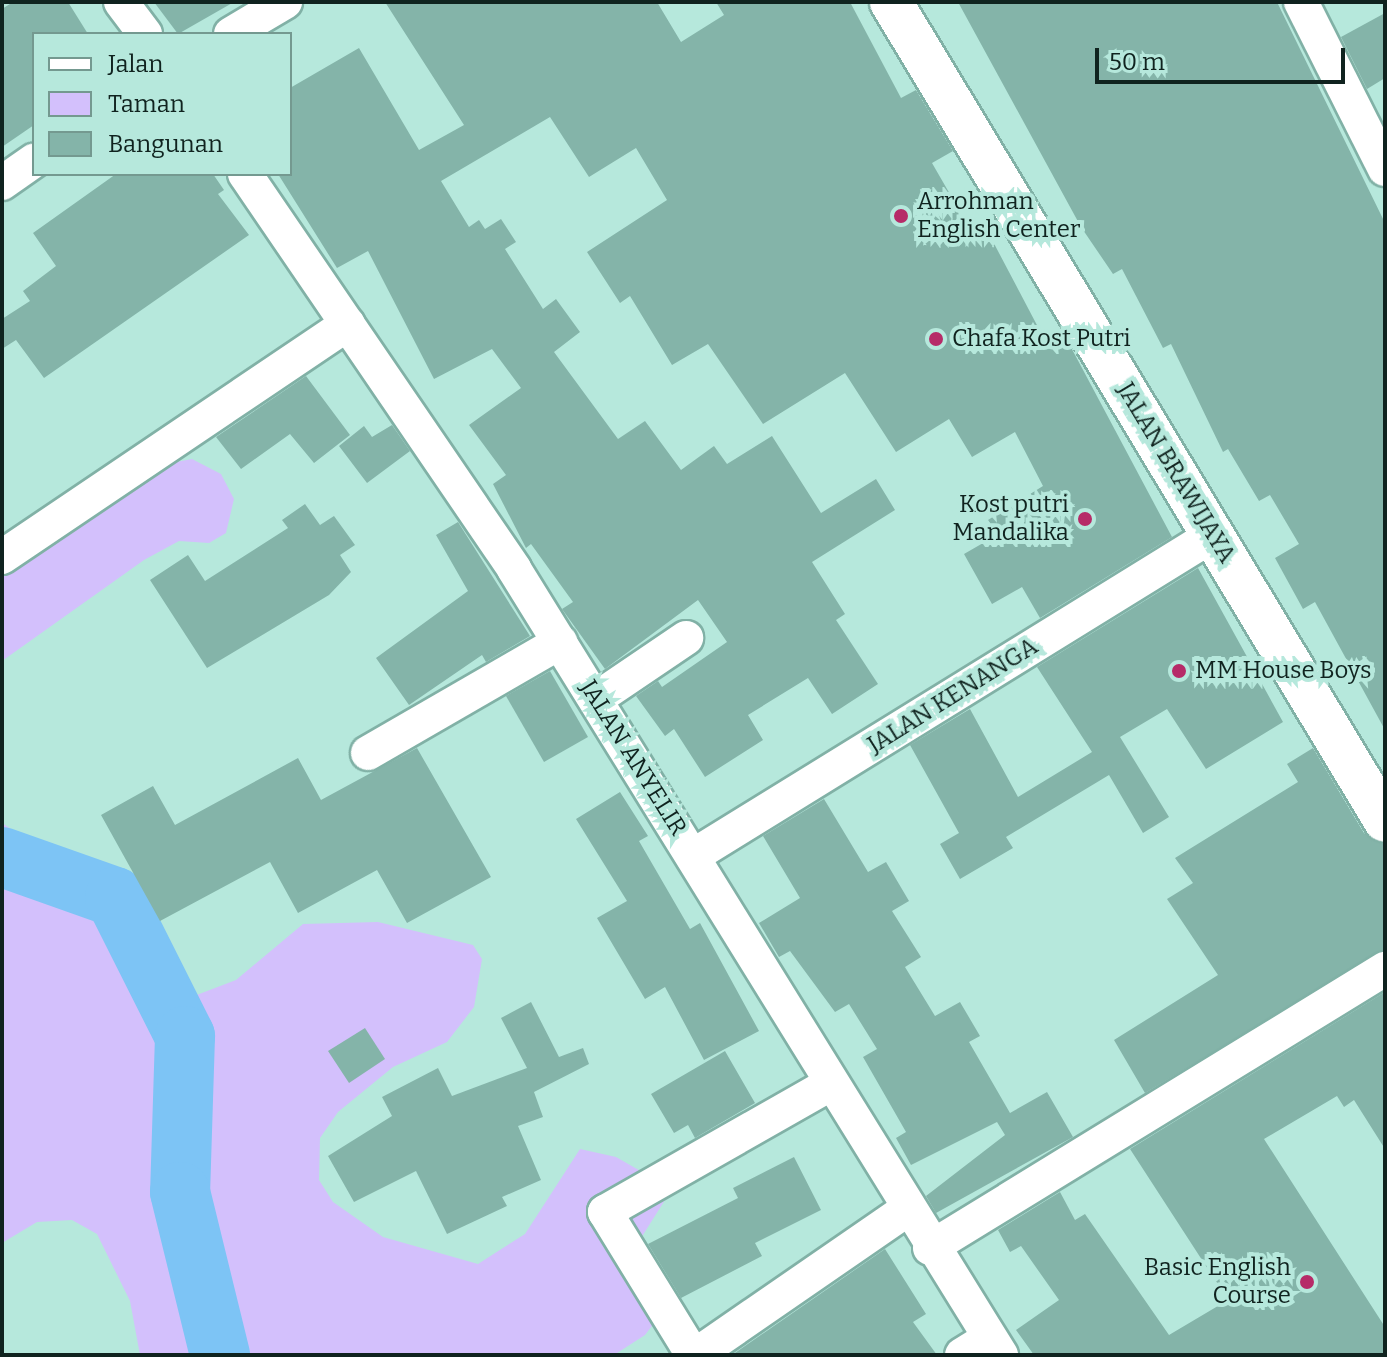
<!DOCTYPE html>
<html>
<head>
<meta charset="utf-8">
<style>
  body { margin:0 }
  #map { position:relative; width:1387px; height:1357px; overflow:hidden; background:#b6e8dc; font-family:Bitter,serif }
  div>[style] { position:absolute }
  .green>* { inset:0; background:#d3c0fc }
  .river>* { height:60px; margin:-30px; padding:0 30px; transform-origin:30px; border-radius:30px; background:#7dc4f5 }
  .building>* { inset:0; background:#84b4a9 }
  .roads { filter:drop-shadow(2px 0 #81b1a6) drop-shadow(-2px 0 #81b1a6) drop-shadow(0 2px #81b1a6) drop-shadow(0 -2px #81b1a6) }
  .minor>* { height:34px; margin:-17px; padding:0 17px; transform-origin:17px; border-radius:17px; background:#fff }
  .major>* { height:42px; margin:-21px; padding:0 21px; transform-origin:21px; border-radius:21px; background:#fff }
  .dots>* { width:22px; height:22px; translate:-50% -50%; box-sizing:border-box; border:4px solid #b6e8dc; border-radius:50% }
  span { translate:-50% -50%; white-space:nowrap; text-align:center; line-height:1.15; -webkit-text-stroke:8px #b6e8dc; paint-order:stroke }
  .poi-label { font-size:24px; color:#10231f }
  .left { translate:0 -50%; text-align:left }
  .right { translate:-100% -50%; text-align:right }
  .street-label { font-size:24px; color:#10231f }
  .frame { position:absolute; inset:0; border:4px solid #10231f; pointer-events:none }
  .legend { position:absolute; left:32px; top:32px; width:260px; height:144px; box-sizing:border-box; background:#b6e8dc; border:2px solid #749990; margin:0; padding:10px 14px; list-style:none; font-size:24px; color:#10231f }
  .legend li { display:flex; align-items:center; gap:16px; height:40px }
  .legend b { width:40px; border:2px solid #749990 }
  .scale { position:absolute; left:1095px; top:48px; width:250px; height:36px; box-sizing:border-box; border:4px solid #10231f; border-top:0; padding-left:10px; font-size:24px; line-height:28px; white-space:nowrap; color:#10231f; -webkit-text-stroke:6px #b6e8dc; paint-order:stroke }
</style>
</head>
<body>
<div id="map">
  <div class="green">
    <i style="clip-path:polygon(192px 459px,221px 474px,234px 499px,226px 533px,209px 543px,179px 541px,144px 560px,2px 661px,2px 577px,171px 463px)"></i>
    <i style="clip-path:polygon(2px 823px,115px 897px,165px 996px,194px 996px,236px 980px,303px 924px,378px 922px,473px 945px,482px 959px,474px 1007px,447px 1042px,393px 1067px,338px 1112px,320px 1138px,319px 1180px,333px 1202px,383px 1237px,478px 1264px,525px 1234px,580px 1149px,616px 1157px,651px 1177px,665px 1200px,641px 1238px,655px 1322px,645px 1335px,614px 1355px,140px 1355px,130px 1301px,97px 1234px,72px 1220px,37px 1222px,2px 1243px)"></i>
  </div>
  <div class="river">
    <i style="left:2px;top:857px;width:120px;rotate:19.5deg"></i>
    <i style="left:115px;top:897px;width:156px;rotate:63.3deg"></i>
    <i style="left:185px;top:1036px;width:156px;rotate:91.8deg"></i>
    <i style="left:180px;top:1192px;width:168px;rotate:76.2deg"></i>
  </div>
  <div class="building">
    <i style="clip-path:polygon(13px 2px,68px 2px,88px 34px,34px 34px,34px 125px,2px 147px,2px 9px)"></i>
    <i style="clip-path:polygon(154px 2px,234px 2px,178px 34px)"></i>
    <i style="clip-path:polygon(385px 2px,657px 2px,681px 42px,724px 15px,716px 2px,850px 2px,901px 98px,916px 90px,953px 151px,932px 163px,977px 241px,989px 234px,1049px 348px,1066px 338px,1172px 537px,1040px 618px,1022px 587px,992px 604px,964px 554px,997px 535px,988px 520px,1043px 486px,1015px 432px,972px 457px,949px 419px,896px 452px,845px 373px,763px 424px,708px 344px,672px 365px,630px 296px,620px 303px,587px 252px,667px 200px,636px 148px,589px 177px,550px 117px,441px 181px,469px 227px,479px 220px,485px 229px,501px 219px,516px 242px,505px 249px,543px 309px,556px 299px,580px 332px,554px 352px,618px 439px,645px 421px,681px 470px,714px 446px,727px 464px,772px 436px,821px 513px,876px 479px,895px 510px,812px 562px,845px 614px,836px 620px,878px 684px,832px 714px,808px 678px,748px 715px,763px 740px,705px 777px,674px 729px,665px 736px,636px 696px,658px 681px,662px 687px,727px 642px,698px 600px,605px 669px,562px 609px,573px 602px,531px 544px,526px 548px,493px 484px,506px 475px,469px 425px,521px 388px,492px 349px,434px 379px,368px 251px,337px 268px,278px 174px,290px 174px,290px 88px,359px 48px,419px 150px,464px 125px)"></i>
    <i style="clip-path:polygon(958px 2px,1277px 2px,1385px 223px,1385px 730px,1315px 602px,1303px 609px,1275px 558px,1299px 544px,1270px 495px,1259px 501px,1228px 449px,1223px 452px,1171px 344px,1163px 348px,1122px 269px,1113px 274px,1081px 227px)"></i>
    <i style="clip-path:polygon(1385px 13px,1385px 78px,1367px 89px,1341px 37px)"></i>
    <i style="clip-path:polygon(116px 174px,213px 174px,224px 190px,218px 194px,249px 235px,44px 378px,16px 340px,2px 349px,2px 319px,30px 301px,23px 291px,56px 266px,33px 233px)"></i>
    <i style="clip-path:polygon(306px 376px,350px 435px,314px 463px,290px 434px,241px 469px,216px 437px)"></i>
    <i style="clip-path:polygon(392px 425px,410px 451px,367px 483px,339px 446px,364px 426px,372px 437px)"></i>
    <i style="clip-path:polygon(305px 504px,320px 525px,334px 516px,355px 545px,340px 555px,351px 572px,329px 595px,207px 668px,150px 580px,188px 555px,205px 581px,288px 528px,282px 520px)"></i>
    <i style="clip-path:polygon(458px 522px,530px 636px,486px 662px,482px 655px,409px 705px,376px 658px,468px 591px,436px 535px)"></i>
    <i style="clip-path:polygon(1198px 568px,1283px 722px,1206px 769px,1167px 709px,1120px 737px,1169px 817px,1143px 833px,1109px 775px,1006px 837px,1013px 848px,960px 879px,940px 844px,959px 833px,910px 745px,970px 709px,1018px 797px,1092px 752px,1037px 667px)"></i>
    <i style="clip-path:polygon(550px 671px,588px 737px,544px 762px,506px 696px)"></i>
    <i style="clip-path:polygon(417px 748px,491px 877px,407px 923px,377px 870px,298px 913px,270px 862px,160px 921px,101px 815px,153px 786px,175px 825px,298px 758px,321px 800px)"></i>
    <i style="clip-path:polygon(1313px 748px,1364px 833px,1385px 845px,1385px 949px,1145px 1093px,1114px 1040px,1218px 975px,1167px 899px,1193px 883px,1175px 858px,1298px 782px,1287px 764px)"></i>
    <i style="clip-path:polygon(620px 792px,648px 836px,639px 841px,690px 929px,700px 923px,759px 1031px,704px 1060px,665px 987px,645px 999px,597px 918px,627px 901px,576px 819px)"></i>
    <i style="clip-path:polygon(824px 799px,868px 872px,886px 862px,909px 901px,892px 911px,921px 957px,905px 967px,935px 1016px,960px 1002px,980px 1036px,969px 1042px,1010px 1113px,1047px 1092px,1073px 1137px,936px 1213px,926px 1196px,1005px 1135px,997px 1122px,911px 1165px,896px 1138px,906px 1132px,863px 1057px,877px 1049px,849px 1004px,835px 1012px,790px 951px,779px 957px,759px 923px,800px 898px,763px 836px)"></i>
    <i style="clip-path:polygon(1385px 992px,1385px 1149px,1354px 1100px,1344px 1107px,1337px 1096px,1264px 1139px,1385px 1327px,1385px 1355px,1034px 1355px,1016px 1330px,1059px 1300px,1021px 1246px,1010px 1252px,998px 1230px,1060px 1192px,1075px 1220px,1085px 1214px,1169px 1335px,1228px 1300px,1130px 1149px)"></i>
    <i style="clip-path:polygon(531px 1002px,559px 1057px,583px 1048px,589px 1064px,534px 1092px,543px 1117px,518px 1126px,541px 1180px,502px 1197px,507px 1206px,447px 1234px,416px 1171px,354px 1202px,328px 1156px,392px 1116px,382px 1097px,438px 1068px,452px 1096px,527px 1068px,501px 1018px)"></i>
    <i style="clip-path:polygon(365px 1028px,385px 1059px,349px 1083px,328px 1051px)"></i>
    <i style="clip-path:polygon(725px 1051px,755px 1103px,695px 1138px,688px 1125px,674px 1133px,651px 1094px)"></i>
    <i style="clip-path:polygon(794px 1157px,821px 1210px,755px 1243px,762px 1256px,681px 1298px,648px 1244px,738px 1198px,733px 1188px)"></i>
    <i style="clip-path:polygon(885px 1249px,926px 1314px,913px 1322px,937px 1355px,732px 1355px)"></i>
  </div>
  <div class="roads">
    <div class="minor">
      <i style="left:121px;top:2px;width:40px;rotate:53deg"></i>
      <i style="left:1301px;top:2px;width:187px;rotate:63.3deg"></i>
      <i style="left:231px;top:34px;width:63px;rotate:-30.7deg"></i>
      <i style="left:245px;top:174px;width:478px;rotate:55.7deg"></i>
      <i style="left:514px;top:569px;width:925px;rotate:58.22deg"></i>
      <i style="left:2px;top:183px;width:39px;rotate:-35deg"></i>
      <i style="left:2px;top:557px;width:417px;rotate:-34deg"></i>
      <i style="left:596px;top:699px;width:109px;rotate:-34.1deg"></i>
      <i style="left:368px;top:753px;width:222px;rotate:-30deg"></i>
      <i style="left:693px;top:856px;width:611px;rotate:-31.69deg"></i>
      <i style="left:930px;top:1248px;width:534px;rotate:-31.52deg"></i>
      <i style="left:693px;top:1355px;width:168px;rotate:-121.6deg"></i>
      <i style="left:605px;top:1212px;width:259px;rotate:-29.6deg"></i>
      <i style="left:696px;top:1355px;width:255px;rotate:-34.6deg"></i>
      <i style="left:962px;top:1355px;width:32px;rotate:-32deg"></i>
    </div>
    <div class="major">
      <i style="left:891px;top:2px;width:956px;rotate:58.9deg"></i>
    </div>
  </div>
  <div class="dots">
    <i style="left:901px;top:216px;background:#b62b68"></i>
    <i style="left:936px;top:339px;background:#b62b68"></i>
    <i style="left:1085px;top:519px;background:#b62b68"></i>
    <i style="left:1179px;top:671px;background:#b62b68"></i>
    <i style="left:1307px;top:1282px;background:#b62b68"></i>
  </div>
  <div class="poi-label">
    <span class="left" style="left:917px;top:216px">Arrohman<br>English Center</span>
    <span class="left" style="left:952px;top:339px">Chafa Kost Putri</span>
    <span class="right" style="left:1069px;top:519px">Kost putri<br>Mandalika</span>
    <span class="left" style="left:1195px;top:671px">MM House Boys</span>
    <span class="right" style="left:1291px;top:1282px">Basic English<br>Course</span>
  </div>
  <div class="street-label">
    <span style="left:1176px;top:473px;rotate:59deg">JALAN BRAWIJAYA</span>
    <span style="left:953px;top:696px;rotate:-32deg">JALAN KENANGA</span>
    <span style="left:633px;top:758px;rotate:58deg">JALAN ANYELIR</span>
  </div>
  <div class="frame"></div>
  <ul class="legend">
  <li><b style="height:10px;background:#fff"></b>Jalan</li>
  <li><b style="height:22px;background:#d3c0fc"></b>Taman</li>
  <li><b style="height:22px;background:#84b4a9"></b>Bangunan</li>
  </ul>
  <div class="scale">50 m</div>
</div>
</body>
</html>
